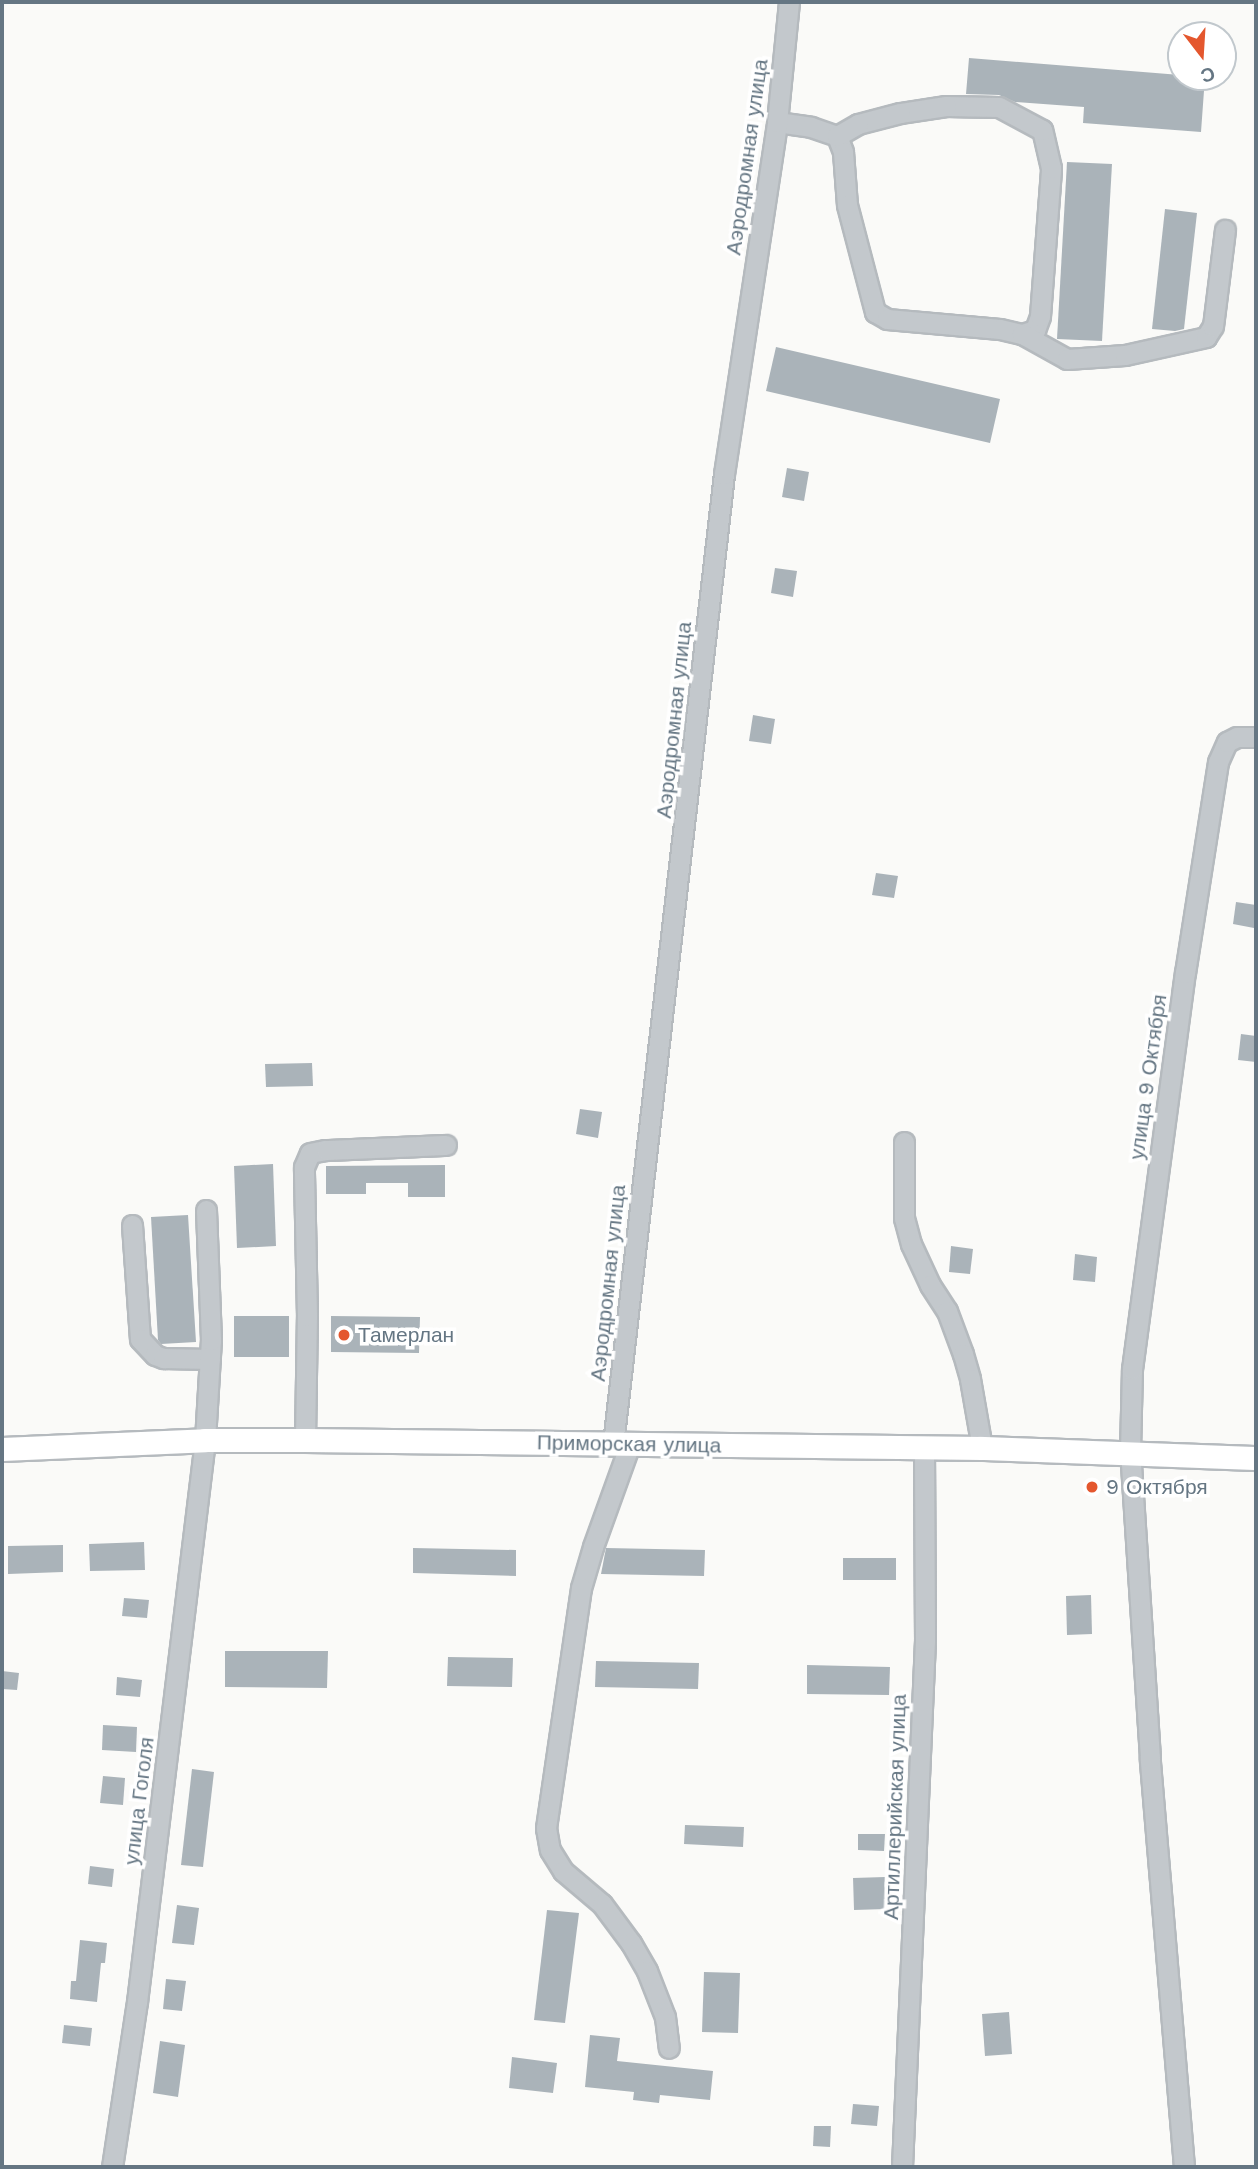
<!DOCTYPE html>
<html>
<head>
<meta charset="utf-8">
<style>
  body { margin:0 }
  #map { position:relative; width:1258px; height:2169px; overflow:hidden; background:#fafaf8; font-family:"Work Sans",sans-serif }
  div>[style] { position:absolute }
  .building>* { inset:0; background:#aab3b9 }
  .roads { filter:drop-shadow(2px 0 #b5babe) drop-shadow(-2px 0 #b5babe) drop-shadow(0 2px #b5babe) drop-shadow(0 -2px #b5babe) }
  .minor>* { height:19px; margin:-9.5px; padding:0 9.5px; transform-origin:9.5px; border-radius:9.5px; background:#c3c8cc }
  .major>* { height:23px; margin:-11.5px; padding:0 11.5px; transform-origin:11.5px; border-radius:11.5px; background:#fff }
  .dots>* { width:19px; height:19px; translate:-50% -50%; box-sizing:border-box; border:4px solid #fff; border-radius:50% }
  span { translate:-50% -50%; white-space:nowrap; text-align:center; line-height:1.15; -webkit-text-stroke:7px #fff; paint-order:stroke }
  .street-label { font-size:21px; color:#657683 }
  .poi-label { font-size:21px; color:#657683 }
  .left { translate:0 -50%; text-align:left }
  .frame { position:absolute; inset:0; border:4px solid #657683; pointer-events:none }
  .north { position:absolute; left:1167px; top:21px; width:70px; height:70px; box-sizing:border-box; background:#fff; border:2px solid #c1c8cd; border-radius:50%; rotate:163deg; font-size:19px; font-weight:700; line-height:28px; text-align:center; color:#657683 }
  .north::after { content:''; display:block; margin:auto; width:24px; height:32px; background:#e4572e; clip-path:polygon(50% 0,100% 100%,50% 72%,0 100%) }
</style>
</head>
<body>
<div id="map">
  <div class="building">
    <i style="clip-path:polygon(969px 58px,1205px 77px,1201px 132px,1083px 123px,1084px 107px,1015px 102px,999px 95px,966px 94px)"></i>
    <i style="clip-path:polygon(1067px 162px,1112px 164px,1102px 341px,1057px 339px)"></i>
    <i style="clip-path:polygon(1165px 209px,1197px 213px,1184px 329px,1175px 331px,1152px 329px)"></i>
    <i style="clip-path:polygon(776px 347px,1000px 399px,990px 443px,766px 391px)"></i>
    <i style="clip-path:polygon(787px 468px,809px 472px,804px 501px,782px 497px)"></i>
    <i style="clip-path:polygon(775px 568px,797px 571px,793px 597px,771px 593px)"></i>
    <i style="clip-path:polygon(753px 715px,775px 719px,771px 744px,749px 741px)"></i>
    <i style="clip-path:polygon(876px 873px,898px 876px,894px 898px,872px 895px)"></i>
    <i style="clip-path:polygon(1236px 902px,1256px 905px,1254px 928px,1233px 924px)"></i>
    <i style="clip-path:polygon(1241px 1034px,1256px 1036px,1256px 1062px,1238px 1060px)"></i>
    <i style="clip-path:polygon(312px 1063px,313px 1086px,266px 1087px,265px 1064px)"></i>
    <i style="clip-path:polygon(580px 1109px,602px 1112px,598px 1138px,576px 1134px)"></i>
    <i style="clip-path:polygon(273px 1164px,276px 1246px,237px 1248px,234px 1166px)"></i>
    <i style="clip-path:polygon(445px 1165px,445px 1197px,408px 1197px,408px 1183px,366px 1183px,366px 1194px,326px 1194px,326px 1166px)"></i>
    <i style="clip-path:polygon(188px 1215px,196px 1342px,161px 1344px,158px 1340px,151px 1217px)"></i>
    <i style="clip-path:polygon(951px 1246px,973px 1249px,970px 1274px,949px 1272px)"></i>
    <i style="clip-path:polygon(1075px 1254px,1097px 1257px,1095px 1282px,1073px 1280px)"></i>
    <i style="clip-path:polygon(234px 1316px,289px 1316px,289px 1357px,234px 1357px)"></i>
    <i style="clip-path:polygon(331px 1316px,420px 1317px,419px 1353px,331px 1352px)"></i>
    <i style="clip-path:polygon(144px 1542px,145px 1570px,90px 1571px,89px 1544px)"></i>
    <i style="clip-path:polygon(63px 1545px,63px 1572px,8px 1574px,8px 1546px)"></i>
    <i style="clip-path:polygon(413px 1548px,516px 1550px,516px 1576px,413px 1573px)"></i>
    <i style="clip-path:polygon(606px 1548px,705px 1550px,704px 1576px,601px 1574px)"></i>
    <i style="clip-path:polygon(843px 1558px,896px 1558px,896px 1580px,843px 1580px)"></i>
    <i style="clip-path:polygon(1091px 1595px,1092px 1634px,1067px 1635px,1066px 1596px)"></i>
    <i style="clip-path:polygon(124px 1598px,149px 1600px,147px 1618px,122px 1616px)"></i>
    <i style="clip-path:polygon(225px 1651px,328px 1651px,327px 1688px,225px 1687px)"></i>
    <i style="clip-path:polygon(448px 1657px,513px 1658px,512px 1687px,447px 1686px)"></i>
    <i style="clip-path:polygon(596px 1661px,699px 1663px,698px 1689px,595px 1687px)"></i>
    <i style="clip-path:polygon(807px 1665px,890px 1667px,889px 1695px,807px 1694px)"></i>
    <i style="clip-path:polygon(2px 1671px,19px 1673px,17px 1690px,2px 1689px)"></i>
    <i style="clip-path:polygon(117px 1677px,142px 1680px,140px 1697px,116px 1695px)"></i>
    <i style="clip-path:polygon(103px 1725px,137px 1727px,136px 1752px,102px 1750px)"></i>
    <i style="clip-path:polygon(192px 1769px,214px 1772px,203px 1867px,181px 1865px)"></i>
    <i style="clip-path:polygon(103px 1776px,125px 1778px,123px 1805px,100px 1803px)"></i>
    <i style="clip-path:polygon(685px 1825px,744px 1827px,743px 1847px,684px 1844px)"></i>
    <i style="clip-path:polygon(858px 1834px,885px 1834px,884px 1851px,858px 1850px)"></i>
    <i style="clip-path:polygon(90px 1866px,114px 1869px,112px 1887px,88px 1884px)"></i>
    <i style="clip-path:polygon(885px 1877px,886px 1909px,854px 1910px,853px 1878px)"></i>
    <i style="clip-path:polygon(177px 1905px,199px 1908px,194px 1945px,172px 1943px)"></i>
    <i style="clip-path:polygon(547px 1910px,579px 1913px,565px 2023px,534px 2020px)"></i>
    <i style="clip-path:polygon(80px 1940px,107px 1943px,105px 1963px,101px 1963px,97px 2002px,70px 1999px,71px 1981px,76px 1981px)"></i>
    <i style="clip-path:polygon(704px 1972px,740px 1973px,738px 2033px,702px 2032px)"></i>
    <i style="clip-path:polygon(166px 1979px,186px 1981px,182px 2011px,163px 2009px)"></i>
    <i style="clip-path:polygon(1009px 2012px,1012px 2054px,985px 2056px,982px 2014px)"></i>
    <i style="clip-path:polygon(64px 2025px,92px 2028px,90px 2046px,62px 2043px)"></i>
    <i style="clip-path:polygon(590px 2035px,620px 2038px,617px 2061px,713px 2071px,710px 2100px,660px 2095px,659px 2103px,633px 2100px,634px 2092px,585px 2087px)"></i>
    <i style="clip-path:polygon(160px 2041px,185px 2045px,178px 2097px,153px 2093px)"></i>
    <i style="clip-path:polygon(512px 2057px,557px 2063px,553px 2093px,509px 2088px)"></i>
    <i style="clip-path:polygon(853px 2104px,879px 2106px,877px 2126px,851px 2124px)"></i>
    <i style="clip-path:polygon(814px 2126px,831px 2126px,830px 2147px,813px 2146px)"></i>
  </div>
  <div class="roads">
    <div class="minor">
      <i style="left:777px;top:122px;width:34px;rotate:8deg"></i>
      <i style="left:811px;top:127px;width:28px;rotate:19deg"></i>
      <i style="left:837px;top:136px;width:17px;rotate:69deg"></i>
      <i style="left:843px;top:152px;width:53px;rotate:85.7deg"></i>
      <i style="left:847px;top:205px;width:111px;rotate:75.3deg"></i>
      <i style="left:875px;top:312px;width:14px;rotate:30deg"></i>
      <i style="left:887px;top:319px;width:113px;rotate:5.1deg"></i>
      <i style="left:1000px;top:329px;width:23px;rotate:13deg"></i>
      <i style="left:1022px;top:334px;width:14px;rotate:-17deg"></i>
      <i style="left:1035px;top:330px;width:15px;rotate:-70deg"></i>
      <i style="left:1040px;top:316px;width:148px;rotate:-85.7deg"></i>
      <i style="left:1051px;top:168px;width:39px;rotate:-103deg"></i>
      <i style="left:1042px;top:130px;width:49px;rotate:-151.9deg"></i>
      <i style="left:999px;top:107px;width:53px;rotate:-178.9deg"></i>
      <i style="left:946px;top:106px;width:47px;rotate:171.3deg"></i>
      <i style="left:900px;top:113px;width:43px;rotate:165.3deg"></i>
      <i style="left:858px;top:124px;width:24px;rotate:150deg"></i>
      <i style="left:1022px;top:334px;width:51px;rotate:29.1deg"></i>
      <i style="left:1067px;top:359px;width:58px;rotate:-3.9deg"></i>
      <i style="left:1125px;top:355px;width:83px;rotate:-12.5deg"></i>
      <i style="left:1206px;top:337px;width:13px;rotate:-58deg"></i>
      <i style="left:1213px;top:326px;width:97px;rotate:-82.9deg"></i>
      <i style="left:904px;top:1142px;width:76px;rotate:90deg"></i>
      <i style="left:904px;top:1218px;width:27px;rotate:75deg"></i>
      <i style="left:911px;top:1244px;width:45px;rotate:65.1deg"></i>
      <i style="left:930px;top:1285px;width:31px;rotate:57deg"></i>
      <i style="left:947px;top:1311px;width:46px;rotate:69.6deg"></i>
      <i style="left:963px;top:1354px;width:26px;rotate:74deg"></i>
      <i style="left:970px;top:1379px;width:70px;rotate:80.1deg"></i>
      <i style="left:132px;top:1225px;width:114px;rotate:86deg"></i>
      <i style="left:140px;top:1339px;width:22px;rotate:47deg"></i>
      <i style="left:155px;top:1355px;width:9px;rotate:21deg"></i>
      <i style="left:163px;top:1358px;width:47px;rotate:1.2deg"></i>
      <i style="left:305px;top:1440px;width:124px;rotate:-89.1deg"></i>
      <i style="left:307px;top:1316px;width:149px;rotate:-91.2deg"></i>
      <i style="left:304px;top:1167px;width:15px;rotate:-67deg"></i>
      <i style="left:310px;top:1153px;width:16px;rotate:-11deg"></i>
      <i style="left:326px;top:1150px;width:120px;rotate:-2.4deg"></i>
      <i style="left:613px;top:1444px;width:976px;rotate:-83.47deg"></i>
      <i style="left:724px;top:474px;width:356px;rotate:-81.4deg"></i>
      <i style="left:777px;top:122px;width:121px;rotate:-84.3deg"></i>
      <i style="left:630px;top:1444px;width:109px;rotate:109.8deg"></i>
      <i style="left:593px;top:1547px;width:43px;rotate:106.3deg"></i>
      <i style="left:581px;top:1588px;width:243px;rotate:98.3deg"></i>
      <i style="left:546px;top:1828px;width:22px;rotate:80deg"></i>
      <i style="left:550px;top:1850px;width:25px;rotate:58deg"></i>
      <i style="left:563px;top:1871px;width:51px;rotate:40.2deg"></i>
      <i style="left:602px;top:1904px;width:49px;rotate:53.4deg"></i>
      <i style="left:631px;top:1943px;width:32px;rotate:60deg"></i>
      <i style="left:647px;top:1971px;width:49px;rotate:68.6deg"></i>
      <i style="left:665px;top:2017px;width:31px;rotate:83deg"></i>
      <i style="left:112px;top:2167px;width:167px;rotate:-81.4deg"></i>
      <i style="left:137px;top:2002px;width:566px;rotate:-83.1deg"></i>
      <i style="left:205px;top:1440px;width:100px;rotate:-86.6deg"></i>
      <i style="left:211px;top:1340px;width:130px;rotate:-92.2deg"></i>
      <i style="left:902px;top:2167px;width:528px;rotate:-87.5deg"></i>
      <i style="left:925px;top:1640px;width:192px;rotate:-90.3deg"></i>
      <i style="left:1184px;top:2167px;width:410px;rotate:-94.8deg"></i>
      <i style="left:1150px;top:1758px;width:308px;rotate:-93.7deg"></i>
      <i style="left:1130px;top:1451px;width:82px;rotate:-88.6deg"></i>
      <i style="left:1132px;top:1369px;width:400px;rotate:-82.4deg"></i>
      <i style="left:1185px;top:973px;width:214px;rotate:-81.1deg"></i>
      <i style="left:1218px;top:762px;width:22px;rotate:-66deg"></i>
      <i style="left:1227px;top:742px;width:11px;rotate:-27deg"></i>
      <i style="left:1237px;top:737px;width:19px"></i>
    </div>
    <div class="major">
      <i style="left:2px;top:1449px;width:203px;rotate:-2.5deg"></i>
      <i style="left:205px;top:1440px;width:100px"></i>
      <i style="left:305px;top:1440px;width:677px;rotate:0.68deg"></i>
      <i style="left:982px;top:1448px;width:274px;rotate:2.1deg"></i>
    </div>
  </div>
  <div class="dots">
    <i style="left:344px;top:1335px;background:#e4572e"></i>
    <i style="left:1092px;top:1487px;background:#e4572e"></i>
  </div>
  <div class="street-label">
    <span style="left:747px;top:157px;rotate:-82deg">Аэродромная улица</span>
    <span style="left:674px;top:720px;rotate:-84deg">Аэродромная улица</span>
    <span style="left:1148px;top:1077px;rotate:-82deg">улица 9 Октября</span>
    <span style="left:608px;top:1283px;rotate:-84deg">Аэродромная улица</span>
    <span style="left:629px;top:1444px;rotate:1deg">Приморская улица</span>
    <span style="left:139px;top:1801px;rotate:-83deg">улица Гоголя</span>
    <span style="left:895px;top:1807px;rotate:-88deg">Артиллерийская улица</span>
  </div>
  <div class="poi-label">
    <span class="left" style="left:358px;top:1335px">Тамерлан</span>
    <span class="left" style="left:1106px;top:1487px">9 Октября</span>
  </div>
  <div class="frame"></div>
  <div class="north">С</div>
</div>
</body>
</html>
